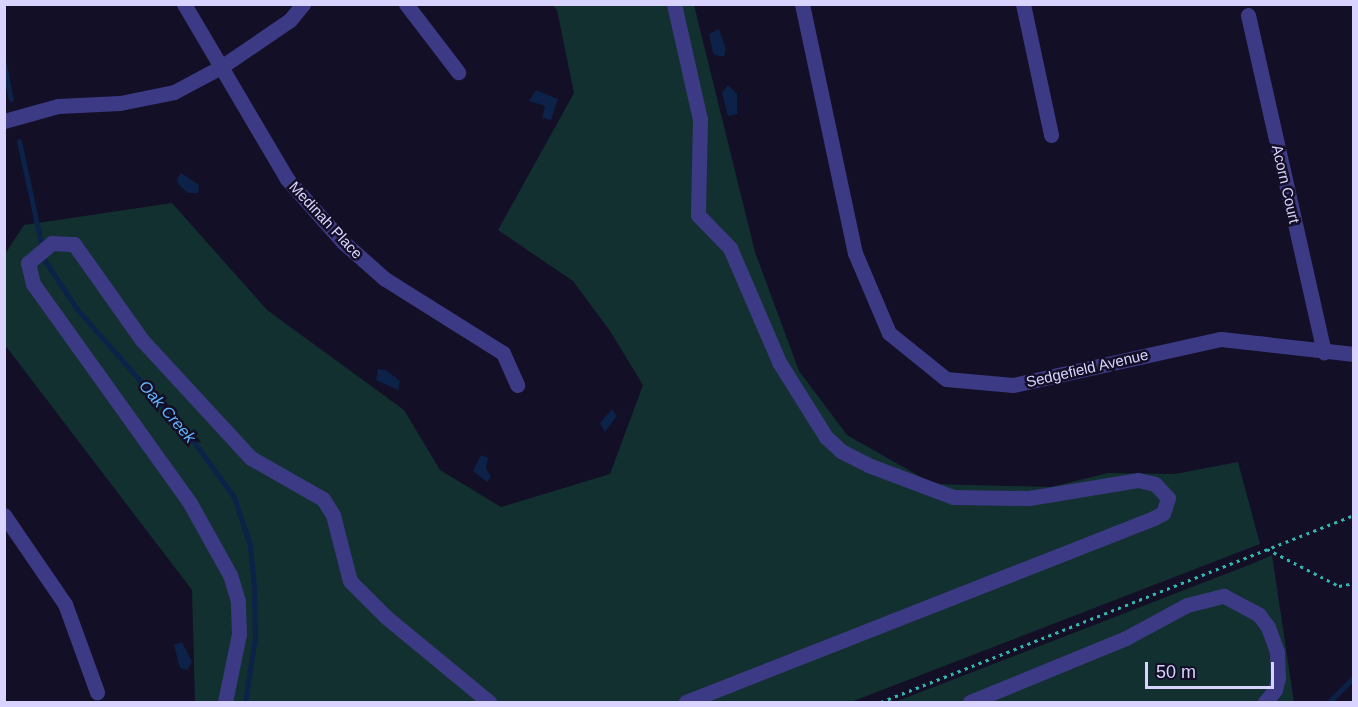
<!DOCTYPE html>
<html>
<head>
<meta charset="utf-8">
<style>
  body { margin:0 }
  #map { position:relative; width:1358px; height:707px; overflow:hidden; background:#130f26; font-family:Arial,sans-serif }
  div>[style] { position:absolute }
  .green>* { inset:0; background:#12302f }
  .water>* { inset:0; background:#0c2248 }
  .stream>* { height:5px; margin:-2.5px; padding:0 2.5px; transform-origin:2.5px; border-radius:2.5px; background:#0c2248 }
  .path>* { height:3px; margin-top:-1.5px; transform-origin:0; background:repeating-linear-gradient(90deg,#2fb8b0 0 3px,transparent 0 7.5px) }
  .minor>* { height:15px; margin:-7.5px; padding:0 7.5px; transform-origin:7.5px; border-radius:7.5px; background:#3d3a85 }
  span { translate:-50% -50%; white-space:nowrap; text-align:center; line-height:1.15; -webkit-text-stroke:5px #130f26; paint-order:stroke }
  .street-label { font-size:15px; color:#d9d4ff }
  .water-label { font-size:16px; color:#62b6ff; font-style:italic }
  .frame { position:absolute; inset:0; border:6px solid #d9d4ff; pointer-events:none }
  .scale { position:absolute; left:1145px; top:662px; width:129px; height:27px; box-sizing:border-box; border:3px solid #d9d4ff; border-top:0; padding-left:8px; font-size:18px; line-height:21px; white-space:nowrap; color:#d9d4ff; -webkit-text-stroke:4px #130f26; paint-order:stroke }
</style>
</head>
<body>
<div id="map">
  <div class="green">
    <i style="clip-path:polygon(552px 5px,694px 5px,755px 252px,799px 371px,847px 435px,933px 484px,1051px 487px,1108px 473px,1175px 474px,1238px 462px,1260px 544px,851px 702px,195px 702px,192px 590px,5px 345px,5px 254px,24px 225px,172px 203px,267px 310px,404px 410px,440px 470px,501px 507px,610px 474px,643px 385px,610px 331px,573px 281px,498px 230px,574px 93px,557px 10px)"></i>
    <i style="clip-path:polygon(1272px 555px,1294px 702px,895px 702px,1254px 563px)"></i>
  </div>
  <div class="water">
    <i style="clip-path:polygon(719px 29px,726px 49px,724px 56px,718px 56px,713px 53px,709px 34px)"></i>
    <i style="clip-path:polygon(728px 85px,737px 94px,737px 114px,728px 116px,722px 93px)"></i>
    <i style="clip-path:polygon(536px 90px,558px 99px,551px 120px,542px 118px,545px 106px,529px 101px)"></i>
    <i style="clip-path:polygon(181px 173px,199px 185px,198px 193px,188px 193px,179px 185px,177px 179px)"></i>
    <i style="clip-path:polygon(378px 369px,386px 370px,400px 381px,398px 390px,376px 380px)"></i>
    <i style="clip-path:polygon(612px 409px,617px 416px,605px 432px,600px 423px)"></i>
    <i style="clip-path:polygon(481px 455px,488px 458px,486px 468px,491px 477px,487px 482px,473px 471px)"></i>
    <i style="clip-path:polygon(182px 642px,192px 662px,187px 670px,180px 668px,174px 645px)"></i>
  </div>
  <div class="stream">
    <i style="left:4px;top:64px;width:36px;rotate:79deg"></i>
    <i style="left:19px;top:141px;width:123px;rotate:77.8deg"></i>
    <i style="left:45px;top:261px;width:58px;rotate:56.3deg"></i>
    <i style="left:77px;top:309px;width:177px;rotate:48.7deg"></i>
    <i style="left:194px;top:442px;width:68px;rotate:54deg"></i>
    <i style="left:234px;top:497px;width:51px;rotate:71.6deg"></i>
    <i style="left:250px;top:545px;width:42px;rotate:84.6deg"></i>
    <i style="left:254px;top:587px;width:51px;rotate:88.9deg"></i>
    <i style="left:255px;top:638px;width:65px;rotate:98.9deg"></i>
    <i style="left:1329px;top:702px;width:35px;rotate:-45deg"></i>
  </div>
  <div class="path">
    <i style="left:1267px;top:549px;width:81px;rotate:27.2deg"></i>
    <i style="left:1339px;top:586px;width:15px;rotate:-11deg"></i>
    <i style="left:881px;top:702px;width:509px;rotate:-21.57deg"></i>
  </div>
  <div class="minor">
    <i style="left:184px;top:4px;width:203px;rotate:59.5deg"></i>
    <i style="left:287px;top:179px;width:84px;rotate:48.4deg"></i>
    <i style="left:343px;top:242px;width:56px;rotate:41.4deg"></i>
    <i style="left:385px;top:279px;width:139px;rotate:32.1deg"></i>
    <i style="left:503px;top:353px;width:35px;rotate:66deg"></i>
    <i style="left:406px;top:4px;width:86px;rotate:52.6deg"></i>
    <i style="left:674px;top:4px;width:118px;rotate:77.3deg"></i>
    <i style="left:700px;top:119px;width:96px;rotate:91.2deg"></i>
    <i style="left:698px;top:215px;width:46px;rotate:45.9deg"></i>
    <i style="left:730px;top:248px;width:124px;rotate:66.7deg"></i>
    <i style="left:779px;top:362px;width:89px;rotate:57.9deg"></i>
    <i style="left:826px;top:437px;width:21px;rotate:43deg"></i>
    <i style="left:841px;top:451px;width:30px;rotate:27deg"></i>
    <i style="left:868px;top:465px;width:91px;rotate:20.6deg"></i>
    <i style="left:953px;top:497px;width:76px;rotate:0.8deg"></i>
    <i style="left:1029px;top:498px;width:110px;rotate:-9.4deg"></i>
    <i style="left:1138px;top:480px;width:17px;rotate:13deg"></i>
    <i style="left:1155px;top:484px;width:19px;rotate:47deg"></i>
    <i style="left:1168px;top:498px;width:16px;rotate:108deg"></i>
    <i style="left:1163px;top:513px;width:10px;rotate:151deg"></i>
    <i style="left:1154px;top:518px;width:503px;rotate:158.54deg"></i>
    <i style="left:802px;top:4px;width:255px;rotate:78deg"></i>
    <i style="left:855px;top:253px;width:87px;rotate:67deg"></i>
    <i style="left:889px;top:333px;width:73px;rotate:38.9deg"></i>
    <i style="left:946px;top:379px;width:67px;rotate:5.1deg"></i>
    <i style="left:1013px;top:385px;width:213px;rotate:-12.5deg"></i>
    <i style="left:1221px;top:339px;width:134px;rotate:6.4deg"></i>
    <i style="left:1023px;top:4px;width:134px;rotate:77.9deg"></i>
    <i style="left:1248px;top:15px;width:346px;rotate:77.3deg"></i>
    <i style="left:4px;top:121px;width:56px;rotate:-15.5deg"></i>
    <i style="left:58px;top:106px;width:62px;rotate:-2.8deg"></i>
    <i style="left:120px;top:103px;width:55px;rotate:-11.5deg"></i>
    <i style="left:174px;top:92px;width:53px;rotate:-28deg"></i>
    <i style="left:221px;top:67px;width:83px;rotate:-34.3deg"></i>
    <i style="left:290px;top:20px;width:21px;rotate:-51deg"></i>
    <i style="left:4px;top:515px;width:108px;rotate:55.6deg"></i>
    <i style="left:65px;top:604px;width:94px;rotate:70deg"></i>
    <i style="left:225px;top:702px;width:69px;rotate:-78.4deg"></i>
    <i style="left:239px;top:634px;width:33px;rotate:-92deg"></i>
    <i style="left:238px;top:601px;width:27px;rotate:-107deg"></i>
    <i style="left:230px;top:575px;width:82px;rotate:-119.1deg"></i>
    <i style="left:190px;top:503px;width:269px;rotate:-125.6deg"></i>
    <i style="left:33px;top:284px;width:22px;rotate:-103deg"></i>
    <i style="left:28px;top:263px;width:31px;rotate:-40deg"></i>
    <i style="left:52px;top:243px;width:22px;rotate:3deg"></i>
    <i style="left:74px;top:244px;width:118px;rotate:54.7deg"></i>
    <i style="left:142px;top:340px;width:161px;rotate:47.3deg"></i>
    <i style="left:251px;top:458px;width:83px;rotate:29.7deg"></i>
    <i style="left:323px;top:499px;width:19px;rotate:58deg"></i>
    <i style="left:333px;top:515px;width:68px;rotate:75.6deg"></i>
    <i style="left:350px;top:581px;width:51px;rotate:45deg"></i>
    <i style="left:386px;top:617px;width:134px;rotate:39.5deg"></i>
    <i style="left:970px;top:702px;width:169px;rotate:-22.3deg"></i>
    <i style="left:1126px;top:638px;width:69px;rotate:-28.4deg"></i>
    <i style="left:1187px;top:605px;width:38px;rotate:-14deg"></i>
    <i style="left:1224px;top:596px;width:40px;rotate:28deg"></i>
    <i style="left:1259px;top:615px;width:15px;rotate:53deg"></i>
    <i style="left:1268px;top:627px;width:27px;rotate:70deg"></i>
    <i style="left:1277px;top:652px;width:26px;rotate:88deg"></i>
    <i style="left:1278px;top:678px;width:12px;rotate:104deg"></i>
    <i style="left:1275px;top:690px;width:16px;rotate:130deg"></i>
  </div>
  <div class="street-label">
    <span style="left:1286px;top:184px;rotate:77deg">Acorn Court</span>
    <span style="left:326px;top:220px;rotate:47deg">Medinah Place</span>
    <span style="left:1087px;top:368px;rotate:-13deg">Sedgefield Avenue</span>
  </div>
  <div class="water-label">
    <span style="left:167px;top:412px;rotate:49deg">Oak Creek</span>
  </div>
  <div class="frame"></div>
  <div class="scale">50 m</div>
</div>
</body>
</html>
